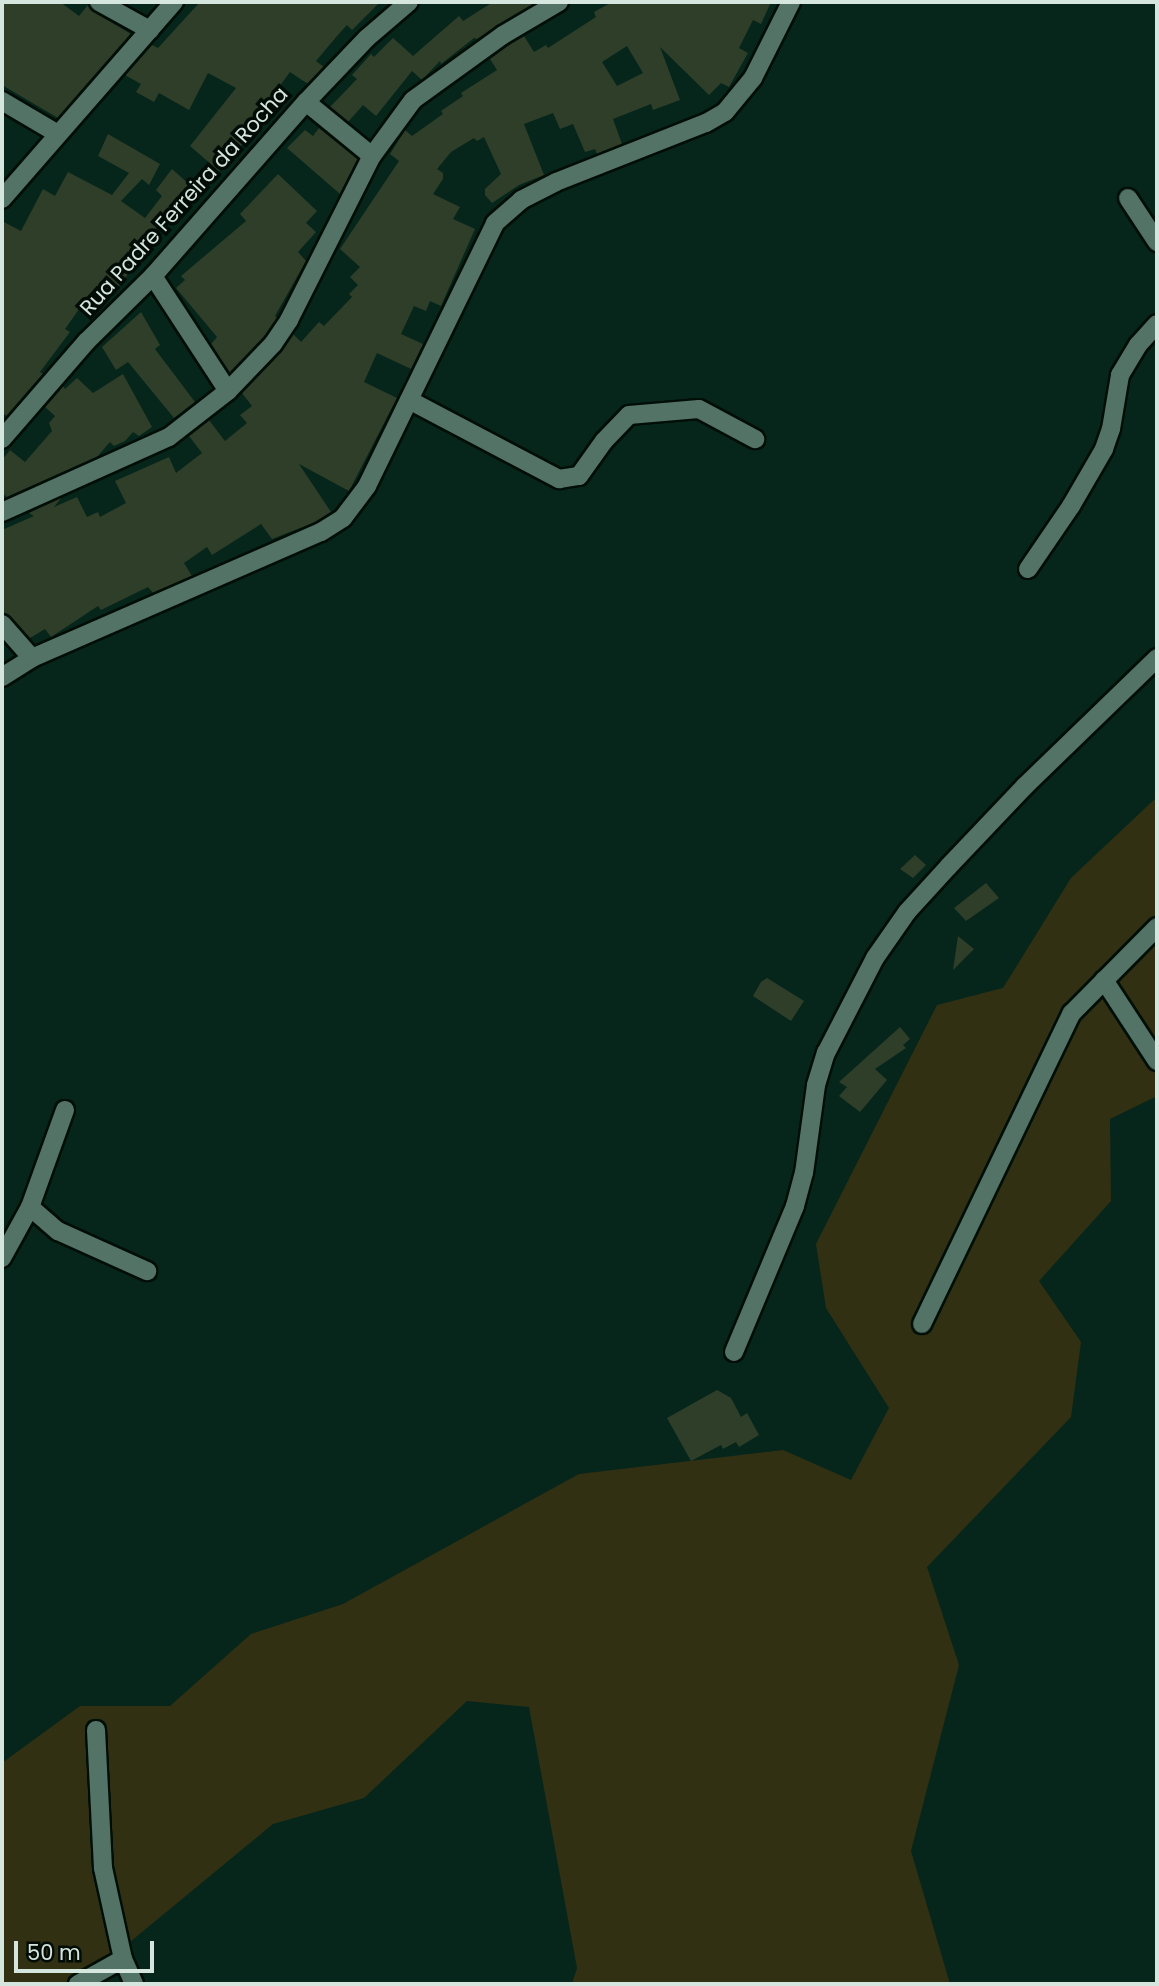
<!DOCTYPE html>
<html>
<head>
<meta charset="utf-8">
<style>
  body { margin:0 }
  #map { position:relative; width:1159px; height:1986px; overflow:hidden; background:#06261b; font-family:Poppins,sans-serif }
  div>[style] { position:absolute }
  .green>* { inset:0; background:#313013 }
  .building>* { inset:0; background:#2e3e28 }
  .roads { filter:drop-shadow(2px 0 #000e07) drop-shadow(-2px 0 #000e07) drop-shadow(0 2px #000e07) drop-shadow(0 -2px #000e07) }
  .street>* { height:18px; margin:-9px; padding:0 9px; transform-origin:9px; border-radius:9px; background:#527365 }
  span { translate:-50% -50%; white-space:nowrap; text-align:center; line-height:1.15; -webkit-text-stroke:7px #020c07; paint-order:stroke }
  .street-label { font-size:21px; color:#d4e6de }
  .frame { position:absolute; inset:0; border:4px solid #d4e6de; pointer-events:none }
  .scale { position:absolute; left:14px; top:1941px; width:140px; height:32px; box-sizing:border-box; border:4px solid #d4e6de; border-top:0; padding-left:9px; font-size:21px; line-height:24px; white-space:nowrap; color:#d4e6de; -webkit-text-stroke:5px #020c07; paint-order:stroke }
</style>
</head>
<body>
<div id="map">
  <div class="green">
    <i style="clip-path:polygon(1157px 797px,1157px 1096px,1110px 1119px,1111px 1201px,1039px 1281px,1081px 1342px,1071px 1417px,927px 1567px,959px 1665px,911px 1851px,950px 1984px,572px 1984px,577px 1968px,529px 1707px,467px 1701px,364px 1798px,273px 1824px,79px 1984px,2px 1984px,2px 1763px,80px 1706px,170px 1706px,251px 1634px,343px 1604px,579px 1474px,783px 1450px,851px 1480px,889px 1408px,826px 1308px,816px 1244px,937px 1005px,1003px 988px,1071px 878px)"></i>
  </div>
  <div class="building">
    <i style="clip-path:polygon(2px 2px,60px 2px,79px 16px,88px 5px,94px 12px,131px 34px,58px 118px,2px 85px)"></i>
    <i style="clip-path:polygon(200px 2px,380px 2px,352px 30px,347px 25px,337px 36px,316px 61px,324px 67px,308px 84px,290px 72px,268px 102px,271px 104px,252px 128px,255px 130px,219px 171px,190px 146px,236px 88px,208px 73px,189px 110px,159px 93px,154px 102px,136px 92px,141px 84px,125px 75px,152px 45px,158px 48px)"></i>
    <i style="clip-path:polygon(493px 2px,537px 2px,477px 39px,474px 38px,441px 64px,440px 61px,422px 80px,412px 71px,376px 116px,363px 105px,348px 122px,330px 107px,357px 79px,352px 75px,371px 54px,374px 57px,393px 38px,413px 56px,459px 16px,463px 21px)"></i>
    <i style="clip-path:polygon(evenodd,612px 2px,771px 2px,761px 24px,753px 20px,739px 48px,748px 53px,729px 87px,721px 83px,709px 95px,660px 47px,680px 100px,653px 110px,651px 104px,613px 119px,622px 144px,597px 154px,595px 149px,585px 152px,573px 124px,560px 129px,553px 113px,524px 124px,544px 175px,519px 185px,492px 203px,485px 195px,485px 189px,501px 174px,484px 137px,477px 141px,474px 138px,451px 152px,437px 169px,443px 173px,443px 179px,433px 194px,460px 207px,453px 219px,475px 229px,441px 306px,430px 301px,426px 311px,414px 306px,401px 334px,423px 344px,411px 369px,377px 353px,364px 382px,397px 398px,349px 491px,299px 464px,331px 512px,316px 522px,272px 539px,261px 524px,212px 555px,207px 547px,184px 563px,192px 576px,153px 593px,148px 587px,101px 610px,98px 606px,51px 637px,45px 629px,30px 638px,2px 610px,2px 530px,34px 516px,29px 513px,62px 497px,54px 507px,77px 497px,87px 517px,98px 512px,100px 517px,126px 503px,115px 481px,169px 457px,176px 473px,202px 453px,189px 436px,209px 420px,225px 441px,247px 423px,240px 415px,252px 406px,242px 393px,281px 352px,293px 334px,301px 342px,319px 322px,324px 326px,352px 297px,349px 294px,358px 285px,350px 277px,360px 267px,340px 249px,399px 161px,390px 154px,405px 130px,412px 136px,443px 114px,441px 111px,463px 96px,461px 93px,497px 70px,490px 59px,509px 45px,524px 36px,534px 52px,546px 45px,548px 48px,596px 17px,594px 12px,612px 2px,627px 46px,643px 73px,617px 86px,602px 62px,627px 46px)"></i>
    <i style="clip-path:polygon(319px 128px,358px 159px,340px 194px,287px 148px,305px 130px,313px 136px)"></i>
    <i style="clip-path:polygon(108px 134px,160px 164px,149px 185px,142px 179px,121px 201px,145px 218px,162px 196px,156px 190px,172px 169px,190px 185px,149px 237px,153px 240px,119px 286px,114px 283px,100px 303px,89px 295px,65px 329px,70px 332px,40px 372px,43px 374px,7px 416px,2px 413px,2px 221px,21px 231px,43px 189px,55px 196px,68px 172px,112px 195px,129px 173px,98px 156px)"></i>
    <i style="clip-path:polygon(278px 174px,317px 211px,306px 223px,316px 232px,298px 252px,306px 261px,275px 316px,277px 318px,264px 337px,230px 373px,211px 344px,217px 337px,176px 288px,185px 280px,181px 276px,246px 221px,240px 214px)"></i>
    <i style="clip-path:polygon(141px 312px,160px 345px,155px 349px,195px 402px,174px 418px,128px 362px,116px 370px,102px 347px)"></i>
    <i style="clip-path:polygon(123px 374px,152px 427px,139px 436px,133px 432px,125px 441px,114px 446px,110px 442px,97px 457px,7px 497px,2px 493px,2px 460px,10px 450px,25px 462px,52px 431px,49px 423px,55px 416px,45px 407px,63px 386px,65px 389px,77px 378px,93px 393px)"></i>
    <i style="clip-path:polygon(915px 855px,926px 865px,913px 878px,900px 869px)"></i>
    <i style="clip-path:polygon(986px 883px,999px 898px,966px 921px,954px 908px)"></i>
    <i style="clip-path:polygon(958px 936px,974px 949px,953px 970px)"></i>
    <i style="clip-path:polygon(767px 978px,804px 1001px,791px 1021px,753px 996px,761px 982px)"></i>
    <i style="clip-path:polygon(900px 1027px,910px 1039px,903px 1045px,906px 1048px,875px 1069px,887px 1080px,860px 1112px,839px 1096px,847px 1087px,839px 1082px)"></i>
    <i style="clip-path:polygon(717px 1390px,731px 1398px,741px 1417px,747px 1413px,759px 1435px,739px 1447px,736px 1442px,723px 1449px,721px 1445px,691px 1461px,667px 1418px)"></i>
  </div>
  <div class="roads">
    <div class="street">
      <i style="left:99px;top:2px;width:58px;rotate:28.8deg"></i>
      <i style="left:2px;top:101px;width:65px;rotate:30.5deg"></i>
      <i style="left:306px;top:102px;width:85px;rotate:39.3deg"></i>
      <i style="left:1128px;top:198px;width:53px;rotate:56.6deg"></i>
      <i style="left:2px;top:199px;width:262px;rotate:-48.9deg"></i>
      <i style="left:153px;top:276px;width:137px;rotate:56.9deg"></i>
      <i style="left:409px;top:400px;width:170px;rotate:27.8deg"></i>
      <i style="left:559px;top:479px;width:20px;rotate:-9deg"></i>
      <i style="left:579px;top:476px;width:43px;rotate:-54.5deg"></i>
      <i style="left:604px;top:441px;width:36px;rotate:-46deg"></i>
      <i style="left:629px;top:415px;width:70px;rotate:-4.9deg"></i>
      <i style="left:699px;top:409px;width:64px;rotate:28.2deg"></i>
      <i style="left:2px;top:439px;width:130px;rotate:-49.1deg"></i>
      <i style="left:87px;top:341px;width:93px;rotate:-44.6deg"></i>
      <i style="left:153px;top:276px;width:232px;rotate:-48.7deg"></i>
      <i style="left:306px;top:102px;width:88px;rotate:-46.4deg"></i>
      <i style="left:367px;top:38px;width:55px;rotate:-40.6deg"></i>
      <i style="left:2px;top:512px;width:183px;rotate:-24.2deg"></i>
      <i style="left:169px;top:437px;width:75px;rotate:-37.9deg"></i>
      <i style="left:228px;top:391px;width:65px;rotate:-46.2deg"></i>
      <i style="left:273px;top:344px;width:29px;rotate:-56deg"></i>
      <i style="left:289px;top:320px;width:184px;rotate:-63.2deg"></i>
      <i style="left:372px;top:156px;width:69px;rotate:-53.8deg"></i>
      <i style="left:413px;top:100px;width:111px;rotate:-35.8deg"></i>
      <i style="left:503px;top:35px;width:65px;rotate:-30.5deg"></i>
      <i style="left:1028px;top:569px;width:76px;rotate:-55.7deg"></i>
      <i style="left:1071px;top:506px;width:66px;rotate:-59.9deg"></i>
      <i style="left:1104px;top:449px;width:21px;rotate:-71deg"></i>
      <i style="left:1111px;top:429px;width:55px;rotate:-80.5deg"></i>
      <i style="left:1120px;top:375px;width:35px;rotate:-59deg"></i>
      <i style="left:1138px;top:345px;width:28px;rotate:-48deg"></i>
      <i style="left:2px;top:624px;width:45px;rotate:48.6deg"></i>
      <i style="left:2px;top:677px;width:36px;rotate:-32deg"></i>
      <i style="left:32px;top:658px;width:315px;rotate:-23.6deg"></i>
      <i style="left:321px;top:532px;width:26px;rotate:-32deg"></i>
      <i style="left:343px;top:518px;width:40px;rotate:-53deg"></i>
      <i style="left:367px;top:486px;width:292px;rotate:-64deg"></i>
      <i style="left:495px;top:223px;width:35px;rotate:-41deg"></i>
      <i style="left:521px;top:200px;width:39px;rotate:-27deg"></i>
      <i style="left:556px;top:182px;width:161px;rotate:-21.5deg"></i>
      <i style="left:706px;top:123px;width:22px;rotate:-30deg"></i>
      <i style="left:725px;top:112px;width:44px;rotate:-50.5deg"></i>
      <i style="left:753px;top:78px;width:85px;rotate:-63.4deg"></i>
      <i style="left:1104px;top:980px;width:97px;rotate:56.8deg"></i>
      <i style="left:65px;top:1110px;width:103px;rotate:109.8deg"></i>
      <i style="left:30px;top:1207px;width:37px;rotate:41deg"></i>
      <i style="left:58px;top:1231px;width:98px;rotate:24.2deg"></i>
      <i style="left:2px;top:1258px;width:58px;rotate:-61.2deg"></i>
      <i style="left:922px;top:1324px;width:345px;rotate:-64.3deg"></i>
      <i style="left:1072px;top:1013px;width:121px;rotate:-45.3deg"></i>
      <i style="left:734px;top:1352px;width:158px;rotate:-67.3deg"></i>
      <i style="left:795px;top:1206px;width:34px;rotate:-75deg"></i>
      <i style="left:804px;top:1173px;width:89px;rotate:-82.2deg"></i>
      <i style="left:816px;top:1085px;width:34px;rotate:-73deg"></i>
      <i style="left:826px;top:1053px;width:107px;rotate:-62.7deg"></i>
      <i style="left:875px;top:958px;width:56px;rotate:-55.2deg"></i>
      <i style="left:907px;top:912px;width:62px;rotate:-47.6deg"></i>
      <i style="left:949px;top:866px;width:110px;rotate:-46.5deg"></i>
      <i style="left:1025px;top:786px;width:184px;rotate:-44.1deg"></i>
      <i style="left:96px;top:1730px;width:138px;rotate:87.1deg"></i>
      <i style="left:103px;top:1868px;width:93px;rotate:77.6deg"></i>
      <i style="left:123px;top:1959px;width:27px;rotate:66deg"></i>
      <i style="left:78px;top:1984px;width:51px;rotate:-29.1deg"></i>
    </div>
  </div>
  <div class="street-label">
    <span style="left:184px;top:201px;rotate:-48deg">Rua Padre Ferreira da Rocha</span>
  </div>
  <div class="frame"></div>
  <div class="scale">50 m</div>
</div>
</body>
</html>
